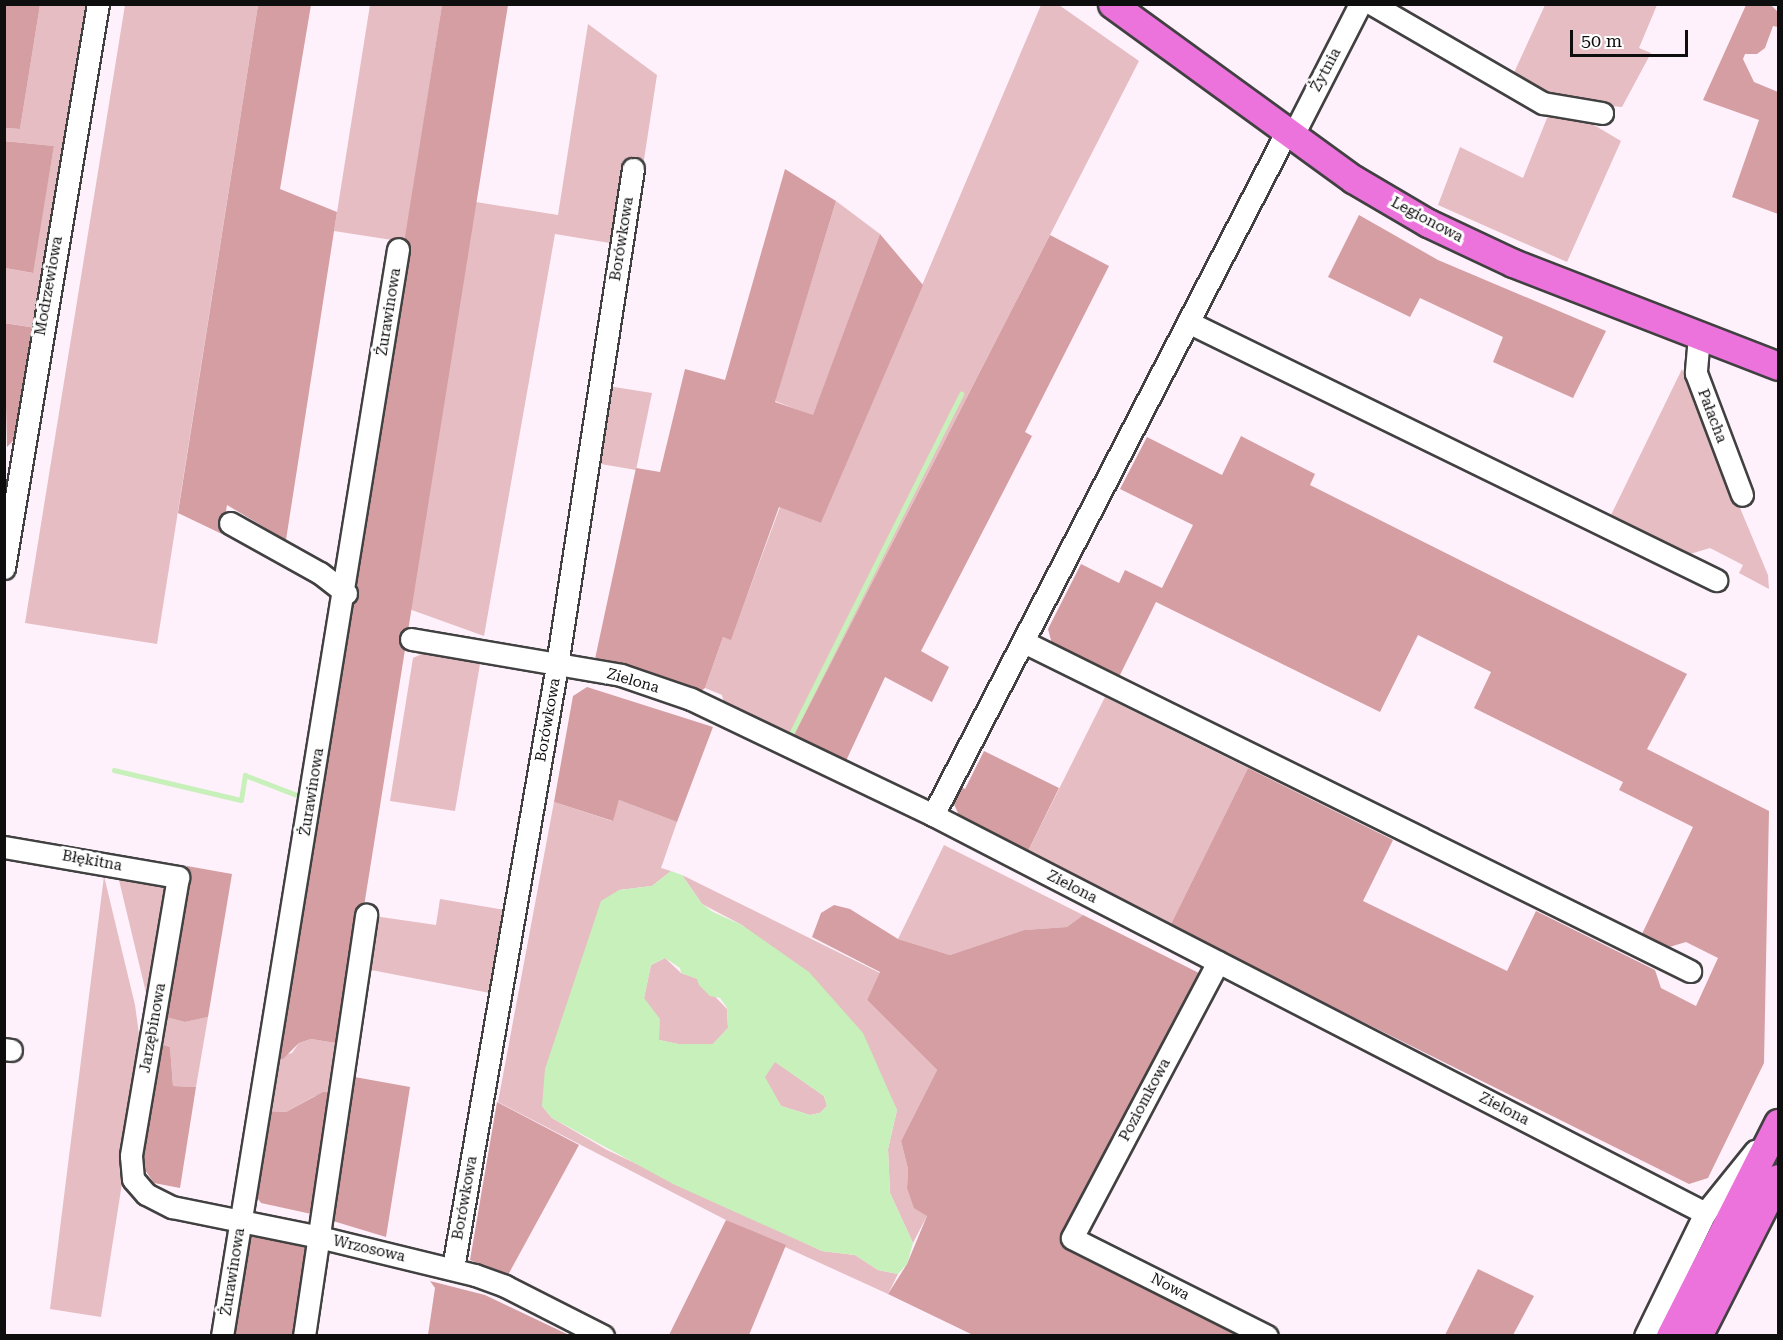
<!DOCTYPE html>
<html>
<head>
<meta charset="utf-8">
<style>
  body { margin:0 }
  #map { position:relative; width:1783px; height:1340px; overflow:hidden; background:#fef1fb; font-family:"Roboto Serif",serif }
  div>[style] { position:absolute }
  .green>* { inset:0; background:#e5bdc3 }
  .forest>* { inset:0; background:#d49ea2 }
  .water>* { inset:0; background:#c8f0ba }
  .stream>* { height:4.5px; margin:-2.25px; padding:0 2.25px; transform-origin:2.25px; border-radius:2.25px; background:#c8f0ba }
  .roads { filter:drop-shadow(2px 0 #414141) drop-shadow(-2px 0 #414141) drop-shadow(0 2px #414141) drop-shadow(0 -2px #414141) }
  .minor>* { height:21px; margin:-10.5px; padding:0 10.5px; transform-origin:10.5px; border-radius:10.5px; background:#fff }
  .major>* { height:27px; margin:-13.5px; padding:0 13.5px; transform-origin:13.5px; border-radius:13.5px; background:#eb73db }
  span { translate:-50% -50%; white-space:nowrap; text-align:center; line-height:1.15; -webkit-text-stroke:6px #fff; paint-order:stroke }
  .street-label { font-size:15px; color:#0e0e0e }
  .frame { position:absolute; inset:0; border:6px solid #0e0e0e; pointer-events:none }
  .scale { position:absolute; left:1570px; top:30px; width:118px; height:27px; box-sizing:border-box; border:3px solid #0e0e0e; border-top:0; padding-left:8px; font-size:18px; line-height:21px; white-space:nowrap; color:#0e0e0e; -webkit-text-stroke:4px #fff; paint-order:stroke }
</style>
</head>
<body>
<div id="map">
  <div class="green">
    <i style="clip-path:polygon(40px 5px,88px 5px,36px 328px,5px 323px,5px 268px,32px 273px,54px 146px,5px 141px,4px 128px,20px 129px)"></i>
    <i style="clip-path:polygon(125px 5px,258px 5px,157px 644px,25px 623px)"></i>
    <i style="clip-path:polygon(370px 5px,442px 5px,405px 242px,334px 231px)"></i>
    <i style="clip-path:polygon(1041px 5px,1059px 5px,1139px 61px,793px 737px,724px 703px,722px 695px,705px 688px,723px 637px,731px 639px,780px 507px,821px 523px)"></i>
    <i style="clip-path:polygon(1545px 5px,1657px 5px,1639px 48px,1651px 53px,1622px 107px,1553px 101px,1512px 77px)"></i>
    <i style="clip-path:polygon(588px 24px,657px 75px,643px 166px,630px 164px,616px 244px,555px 234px,484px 636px,409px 609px,476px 202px,558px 215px)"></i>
    <i style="clip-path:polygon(1551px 108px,1572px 112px,1621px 141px,1567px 262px,1438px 205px,1460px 147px,1523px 178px)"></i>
    <i style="clip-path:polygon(836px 201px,880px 234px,813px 416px,775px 401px)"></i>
    <i style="clip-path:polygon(1682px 369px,1768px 575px,1769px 589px,1739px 573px,1743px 565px,1710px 548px,1690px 554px,1611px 515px)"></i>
    <i style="clip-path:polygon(608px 386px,652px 393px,636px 470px,595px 463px)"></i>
    <i style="clip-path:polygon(430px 650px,480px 664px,455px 811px,390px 801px,413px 658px)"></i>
    <i style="clip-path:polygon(1105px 697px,1248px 768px,1170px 926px,1026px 855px)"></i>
    <i style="clip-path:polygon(619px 800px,677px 822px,661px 868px,671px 871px,652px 886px,619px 890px,542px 1106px,552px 1118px,607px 1150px,822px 1251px,855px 1255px,878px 1270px,898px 1274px,888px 1294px,726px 1220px,498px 1102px,554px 802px,612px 821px)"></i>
    <i style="clip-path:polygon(944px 845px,1083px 915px,1067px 927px,1024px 930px,950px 955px,898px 939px)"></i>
    <i style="clip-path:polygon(682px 875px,880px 973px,867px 1000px,937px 1070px,901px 1141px,908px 1169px,907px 1188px,927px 1216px,913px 1243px,890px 1193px,888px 1149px,897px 1110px,883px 1082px,767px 946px,742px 925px,702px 904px)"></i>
    <i style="clip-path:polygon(104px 876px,135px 1005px,142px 1056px,101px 1317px,50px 1309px)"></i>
    <i style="clip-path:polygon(118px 876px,173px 885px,148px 1001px)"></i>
    <i style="clip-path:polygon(440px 899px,505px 910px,490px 993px,366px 969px,374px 916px,436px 925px)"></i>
    <i style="clip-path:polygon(665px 958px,681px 973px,698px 979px,727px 1009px,728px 1028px,713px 1044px,678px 1044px,659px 1040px,644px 998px,651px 965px)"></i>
    <i style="clip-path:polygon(162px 1016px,185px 1022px,208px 1017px,196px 1087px,173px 1086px,170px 1047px,158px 1043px)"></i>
    <i style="clip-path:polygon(311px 1039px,342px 1044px,335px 1093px,315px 1096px,286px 1112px,265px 1111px,274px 1058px,292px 1053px,299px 1043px)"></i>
    <i style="clip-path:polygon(774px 1061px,824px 1096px,827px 1106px,820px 1113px,810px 1115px,781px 1106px,764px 1077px)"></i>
  </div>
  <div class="forest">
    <i style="clip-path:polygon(4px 5px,40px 5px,20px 129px,5px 128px)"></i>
    <i style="clip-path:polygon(258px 5px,311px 5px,280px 189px,337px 212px,286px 540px,227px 505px,222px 534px,178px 513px)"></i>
    <i style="clip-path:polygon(442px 5px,508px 5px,342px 1044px,311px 1039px,299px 1043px,283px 1059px,274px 1058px)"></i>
    <i style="clip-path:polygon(1746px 5px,1771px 5px,1778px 12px,1778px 27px,1773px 26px,1765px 48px,1757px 54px,1745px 54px,1743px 59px,1754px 82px,1778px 92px,1778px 214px,1732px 197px,1759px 120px,1703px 100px)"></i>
    <i style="clip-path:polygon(4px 141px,54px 146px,33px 273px,5px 268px)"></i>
    <i style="clip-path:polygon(785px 169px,836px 201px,775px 402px,813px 415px,880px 234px,923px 285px,821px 523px,779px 507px,731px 640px,723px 637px,705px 688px,698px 693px,595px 659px,636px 468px,660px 472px,685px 369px,725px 380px)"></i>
    <i style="clip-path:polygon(1359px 215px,1438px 260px,1606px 331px,1573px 398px,1493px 362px,1503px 337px,1420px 298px,1410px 317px,1328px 277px)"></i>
    <i style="clip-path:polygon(1050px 235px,1109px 266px,1025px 432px,1032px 436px,921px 651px,949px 667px,932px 702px,885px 677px,845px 763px,793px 737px)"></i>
    <i style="clip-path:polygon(4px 323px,36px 328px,18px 436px,7px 447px)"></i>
    <i style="clip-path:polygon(1241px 436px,1315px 474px,1310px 485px,1687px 674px,1647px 749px,1769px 811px,1764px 1063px,1708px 1178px,1689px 1184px,1170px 926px,1248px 768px,1393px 840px,1363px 901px,1507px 971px,1536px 911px,1655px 970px,1661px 988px,1696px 1006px,1718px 958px,1686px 942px,1666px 948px,1641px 936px,1693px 827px,1619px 790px,1623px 782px,1474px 708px,1491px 672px,1418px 635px,1380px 712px,1156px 602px,1119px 677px,1052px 644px,1048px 629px,1081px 564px,1119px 583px,1125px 570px,1162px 588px,1193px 525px,1120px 489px,1147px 437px,1222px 475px)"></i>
    <i style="clip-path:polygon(587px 687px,713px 727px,677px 822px,619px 800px,613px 821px,554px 802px,573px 696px)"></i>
    <i style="clip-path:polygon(984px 751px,1059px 788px,1026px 855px,962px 822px,953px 802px,961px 787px,965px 789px)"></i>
    <i style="clip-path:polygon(187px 866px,232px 874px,208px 1017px,185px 1022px,162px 1016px)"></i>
    <i style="clip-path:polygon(834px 905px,850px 909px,898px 939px,950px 955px,1024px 930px,1067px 927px,1083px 915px,1201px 974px,1061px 1246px,1243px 1335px,973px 1335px,888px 1294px,907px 1264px,927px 1216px,914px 1208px,907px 1188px,908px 1169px,901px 1141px,937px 1070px,867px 1000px,880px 972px,812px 937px,821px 913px)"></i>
    <i style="clip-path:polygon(158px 1043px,170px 1047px,173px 1086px,196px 1087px,180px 1188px,154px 1183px,138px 1160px)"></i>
    <i style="clip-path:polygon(349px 1076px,410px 1087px,386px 1237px,333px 1221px,328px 1214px)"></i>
    <i style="clip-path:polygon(323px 1092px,335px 1093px,316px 1215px,261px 1203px,252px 1190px,265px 1111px,286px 1112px)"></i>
    <i style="clip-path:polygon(497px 1102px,579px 1145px,508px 1275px,470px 1260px)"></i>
    <i style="clip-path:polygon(726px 1220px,786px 1245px,749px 1335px,669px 1335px)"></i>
    <i style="clip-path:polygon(257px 1232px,312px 1244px,297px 1335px,228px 1336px,243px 1241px)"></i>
    <i style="clip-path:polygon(1478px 1269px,1534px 1296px,1513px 1335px,1445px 1335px)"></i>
    <i style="clip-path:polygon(430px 1281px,485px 1295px,569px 1335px,428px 1335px,435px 1288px)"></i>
  </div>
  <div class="water">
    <i style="clip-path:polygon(evenodd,671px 871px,682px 875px,702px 904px,713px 912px,742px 925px,809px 972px,863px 1033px,897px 1110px,888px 1149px,890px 1193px,913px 1243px,907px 1264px,898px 1274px,878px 1270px,855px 1255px,822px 1251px,673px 1184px,552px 1118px,542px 1106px,545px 1069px,601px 901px,619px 890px,652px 886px,671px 871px,665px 958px,680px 968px,681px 973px,697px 979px,699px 985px,710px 996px,720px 998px,727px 1008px,728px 1028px,713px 1044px,678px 1044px,659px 1040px,660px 1019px,644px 998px,651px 965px,665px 958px,671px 871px,775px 1062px,824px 1096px,827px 1106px,820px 1113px,810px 1115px,781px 1106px,765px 1077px,775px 1062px)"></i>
  </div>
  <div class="stream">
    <i style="left:792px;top:732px;width:378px;rotate:-63.4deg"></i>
    <i style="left:114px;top:770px;width:130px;rotate:13.3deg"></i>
    <i style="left:241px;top:800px;width:25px;rotate:-81deg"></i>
    <i style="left:245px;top:775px;width:61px;rotate:21.1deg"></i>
  </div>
  <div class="roads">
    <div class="minor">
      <i style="left:1372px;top:4px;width:198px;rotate:30.1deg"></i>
      <i style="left:1543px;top:103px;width:60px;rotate:9.6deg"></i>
      <i style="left:1293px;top:135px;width:147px;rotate:-62.9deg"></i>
      <i style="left:1188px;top:322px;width:588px;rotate:26.04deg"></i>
      <i style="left:1699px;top:336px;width:37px;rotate:95deg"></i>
      <i style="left:1696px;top:373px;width:130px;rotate:69.3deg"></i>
      <i style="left:230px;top:523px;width:103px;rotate:29.1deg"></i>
      <i style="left:320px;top:573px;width:33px;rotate:38deg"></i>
      <i style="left:4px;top:568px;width:572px;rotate:-80.54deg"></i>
      <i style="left:411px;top:639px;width:213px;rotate:9.7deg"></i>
      <i style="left:621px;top:675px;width:74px;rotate:18.9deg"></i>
      <i style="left:691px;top:699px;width:268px;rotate:25.6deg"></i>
      <i style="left:933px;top:815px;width:869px;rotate:27.27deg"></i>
      <i style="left:1024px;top:642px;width:743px;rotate:26.29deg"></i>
      <i style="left:933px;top:815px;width:770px;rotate:-62.64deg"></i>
      <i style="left:4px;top:847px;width:177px;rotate:9.8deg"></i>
      <i style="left:178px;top:877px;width:283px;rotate:99.6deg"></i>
      <i style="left:131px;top:1156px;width:23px;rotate:85deg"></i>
      <i style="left:133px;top:1179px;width:20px;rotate:49deg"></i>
      <i style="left:146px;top:1194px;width:29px;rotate:27deg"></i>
      <i style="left:172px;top:1207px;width:150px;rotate:11.5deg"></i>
      <i style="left:319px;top:1237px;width:161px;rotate:13.7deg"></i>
      <i style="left:475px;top:1275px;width:32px;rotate:20deg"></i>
      <i style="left:505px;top:1286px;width:110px;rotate:27deg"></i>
      <i style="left:1218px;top:962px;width:312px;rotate:117.9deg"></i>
      <i style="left:1072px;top:1238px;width:218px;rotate:26.7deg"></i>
      <i style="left:4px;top:1049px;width:7px;rotate:8deg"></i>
      <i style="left:453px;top:1268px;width:612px;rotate:-80.21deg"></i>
      <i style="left:557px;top:665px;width:502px;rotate:-81.29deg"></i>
      <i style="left:222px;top:1336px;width:1101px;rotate:-80.8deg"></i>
      <i style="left:304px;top:1336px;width:426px;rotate:-81.6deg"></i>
      <i style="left:1645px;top:1336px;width:137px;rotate:-64deg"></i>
      <i style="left:1705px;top:1213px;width:80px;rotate:-51.1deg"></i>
    </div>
    <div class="major">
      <i style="left:1112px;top:4px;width:298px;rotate:36deg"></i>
      <i style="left:1353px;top:179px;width:87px;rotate:30.4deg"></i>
      <i style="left:1428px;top:223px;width:94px;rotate:25.2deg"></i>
      <i style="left:1513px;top:263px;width:284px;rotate:21.2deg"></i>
      <i style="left:1670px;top:1336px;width:239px;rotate:-63.1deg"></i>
      <i style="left:1698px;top:1336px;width:177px;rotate:-63.1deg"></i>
    </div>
  </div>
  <div class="street-label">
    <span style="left:1326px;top:70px;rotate:-62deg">Żytnia</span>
    <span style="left:1427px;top:220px;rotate:28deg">Legionowa</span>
    <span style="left:622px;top:239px;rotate:-81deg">Borówkowa</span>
    <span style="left:49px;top:286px;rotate:-80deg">Modrzewiowa</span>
    <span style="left:389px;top:312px;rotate:-81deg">Żurawinowa</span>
    <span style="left:1712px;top:416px;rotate:69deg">Pałacha</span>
    <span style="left:633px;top:681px;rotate:16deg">Zielona</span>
    <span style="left:548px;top:720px;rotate:-80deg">Borówkowa</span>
    <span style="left:312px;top:792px;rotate:-81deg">Żurawinowa</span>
    <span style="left:92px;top:861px;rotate:10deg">Błękitna</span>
    <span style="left:1072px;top:887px;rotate:27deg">Zielona</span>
    <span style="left:153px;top:1028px;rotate:-80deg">Jarzębinowa</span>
    <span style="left:1145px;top:1100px;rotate:-62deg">Poziomkowa</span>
    <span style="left:1504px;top:1109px;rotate:27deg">Zielona</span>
    <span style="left:465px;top:1198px;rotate:-80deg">Borówkowa</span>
    <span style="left:369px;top:1249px;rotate:13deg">Wrzosowa</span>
    <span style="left:233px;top:1272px;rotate:-81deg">Żurawinowa</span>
    <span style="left:1170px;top:1287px;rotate:27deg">Nowa</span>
  </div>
  <div class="frame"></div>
  <div class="scale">50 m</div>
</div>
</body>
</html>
